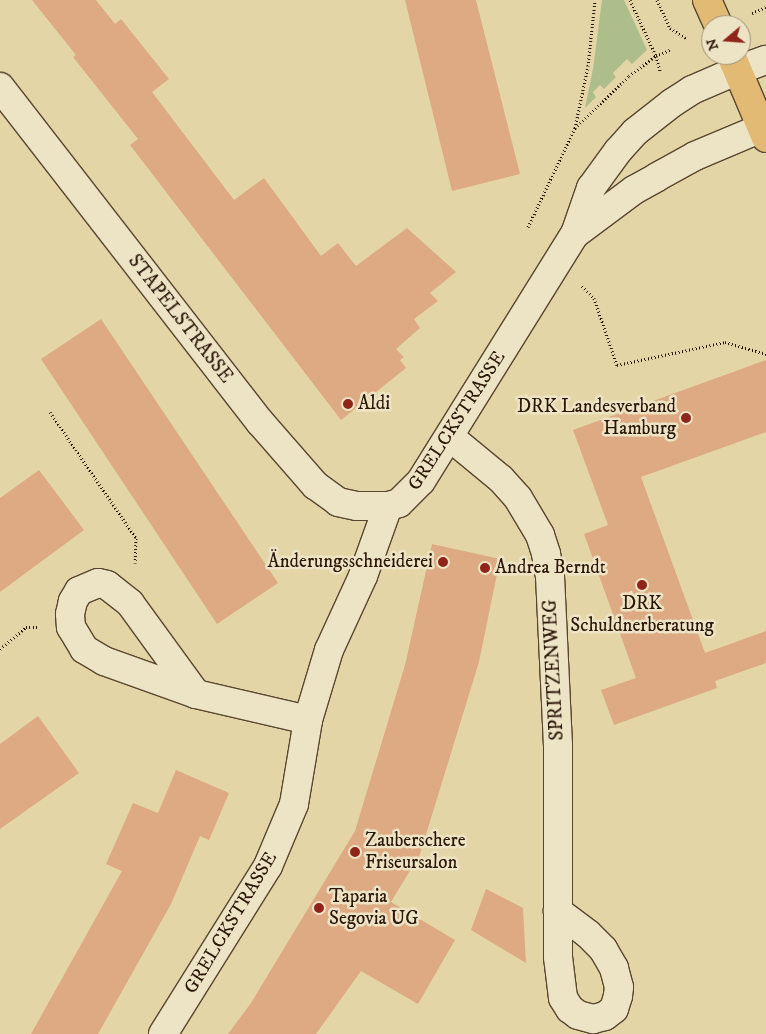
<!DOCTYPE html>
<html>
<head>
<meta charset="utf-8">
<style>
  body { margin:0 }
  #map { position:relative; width:766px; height:1034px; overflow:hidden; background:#e4d5a6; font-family:"IM FELL DW Pica",serif }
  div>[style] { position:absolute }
  .green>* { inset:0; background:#aebe8b }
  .building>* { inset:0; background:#deaa83 }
  .path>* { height:3px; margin-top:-1.5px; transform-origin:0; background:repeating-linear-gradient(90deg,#2b1608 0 1px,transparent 0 3.5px) }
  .roads { filter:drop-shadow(1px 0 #594630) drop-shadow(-1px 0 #594630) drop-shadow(0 1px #594630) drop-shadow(0 -1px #594630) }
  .street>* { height:28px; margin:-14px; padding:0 14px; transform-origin:14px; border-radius:14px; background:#ede4c5 }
  .primary>* { height:28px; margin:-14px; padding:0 14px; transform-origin:14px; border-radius:14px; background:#e2ba73 }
  .dots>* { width:14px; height:14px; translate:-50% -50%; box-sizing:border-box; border:2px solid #ede4c5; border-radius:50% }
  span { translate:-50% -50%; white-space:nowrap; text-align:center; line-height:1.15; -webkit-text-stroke:5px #ede4c5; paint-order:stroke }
  .street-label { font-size:19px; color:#2b1608 }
  .poi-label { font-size:19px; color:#2b1608 }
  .left { translate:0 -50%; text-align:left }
  .right { translate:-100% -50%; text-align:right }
  .north { position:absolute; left:701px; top:15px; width:50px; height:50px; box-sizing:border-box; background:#ede4c5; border:1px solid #9f9279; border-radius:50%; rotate:252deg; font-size:14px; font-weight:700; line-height:20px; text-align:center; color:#2b1608 }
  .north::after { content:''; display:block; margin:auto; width:18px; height:22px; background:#8f2418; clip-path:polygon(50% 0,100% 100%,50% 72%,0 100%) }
</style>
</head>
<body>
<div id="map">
  <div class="green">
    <i style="clip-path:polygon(602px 0,624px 0,647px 50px,632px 64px,627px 59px,613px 73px,616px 77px,604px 89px,600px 85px,593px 92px,596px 97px,585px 108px,593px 69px)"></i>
  </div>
  <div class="building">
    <i style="clip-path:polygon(32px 0,96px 0,115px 24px,121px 19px,169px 79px,152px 92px,234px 200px,264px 178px,321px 256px,338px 243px,356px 266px,407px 228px,456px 272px,430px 293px,438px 301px,414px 319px,420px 328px,396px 349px,404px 357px,400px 360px,406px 368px,341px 420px,130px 145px,138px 139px,73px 57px,76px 55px)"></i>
    <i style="clip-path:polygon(405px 0,476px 0,520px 174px,452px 191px)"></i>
    <i style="clip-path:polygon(101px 319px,278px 583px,217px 624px,41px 359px)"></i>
    <i style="clip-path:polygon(766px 360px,766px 432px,641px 477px,705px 653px,766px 631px,766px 663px,715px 681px,717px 688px,614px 725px,601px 690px,636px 678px,584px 534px,608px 525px,573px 430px)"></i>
    <i style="clip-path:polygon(39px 470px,84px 530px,0 592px,0 498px)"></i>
    <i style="clip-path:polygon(432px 544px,500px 559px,479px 662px,420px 854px,391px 902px,455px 940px,418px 1004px,361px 971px,316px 1034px,228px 1034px,251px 1003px,355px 831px,405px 665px)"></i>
    <i style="clip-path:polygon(38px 716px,79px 773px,0 829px,0 744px)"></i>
    <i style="clip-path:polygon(176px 770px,229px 793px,209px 840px,200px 836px,171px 904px,98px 1034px,31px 1034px,122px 871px,106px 864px,133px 803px,158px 813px)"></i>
    <i style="clip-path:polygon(486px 889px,523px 908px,526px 963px,471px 930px)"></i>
  </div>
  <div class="path">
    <i style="left:630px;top:0;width:62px;rotate:65.1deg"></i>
    <i style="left:656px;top:56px;width:16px;rotate:75deg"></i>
    <i style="left:657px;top:0;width:31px;rotate:65deg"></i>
    <i style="left:670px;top:28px;width:19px;rotate:32deg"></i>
    <i style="left:752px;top:13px;width:15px;rotate:-23deg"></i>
    <i style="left:575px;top:128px;width:63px;rotate:-78.2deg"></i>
    <i style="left:588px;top:66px;width:66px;rotate:-83.9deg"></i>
    <i style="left:528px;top:227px;width:110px;rotate:-64.6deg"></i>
    <i style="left:575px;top:128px;width:75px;rotate:-43.9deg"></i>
    <i style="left:629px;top:76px;width:34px;rotate:-37deg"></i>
    <i style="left:656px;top:56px;width:17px;rotate:-24deg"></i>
    <i style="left:582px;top:286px;width:17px;rotate:45deg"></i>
    <i style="left:594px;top:298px;width:71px;rotate:71.1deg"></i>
    <i style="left:617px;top:365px;width:110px;rotate:-12deg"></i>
    <i style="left:725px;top:342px;width:43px;rotate:16.3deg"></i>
    <i style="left:50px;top:412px;width:153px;rotate:55.7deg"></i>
    <i style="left:136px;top:538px;width:25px;rotate:92deg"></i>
    <i style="left:0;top:649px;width:34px;rotate:-40deg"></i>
    <i style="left:26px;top:627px;width:13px"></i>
  </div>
  <div class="roads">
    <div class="street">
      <i style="left:0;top:87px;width:424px;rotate:52.2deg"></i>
      <i style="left:260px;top:422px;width:84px;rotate:48.9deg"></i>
      <i style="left:315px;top:485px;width:29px;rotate:36deg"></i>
      <i style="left:338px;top:502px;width:19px;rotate:12deg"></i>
      <i style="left:357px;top:506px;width:31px"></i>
      <i style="left:388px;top:506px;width:11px;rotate:-15deg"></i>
      <i style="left:399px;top:503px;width:31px;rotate:-45deg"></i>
      <i style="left:421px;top:481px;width:291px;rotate:-58.1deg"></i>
      <i style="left:575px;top:234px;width:49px;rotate:-70.8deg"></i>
      <i style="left:591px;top:188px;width:46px;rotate:-53.9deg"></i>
      <i style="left:618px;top:151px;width:25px;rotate:-48deg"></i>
      <i style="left:635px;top:132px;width:47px;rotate:-38.1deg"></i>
      <i style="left:672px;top:103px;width:24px;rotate:-33deg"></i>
      <i style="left:692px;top:90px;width:50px;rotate:-23.5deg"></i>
      <i style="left:738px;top:70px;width:30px;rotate:-20deg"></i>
      <i style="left:575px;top:234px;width:74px;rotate:-36.7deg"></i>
      <i style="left:634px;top:190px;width:26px;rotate:-29deg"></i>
      <i style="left:657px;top:177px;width:43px;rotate:-28.9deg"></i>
      <i style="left:695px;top:156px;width:77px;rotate:-22.9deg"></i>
      <i style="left:450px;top:437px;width:66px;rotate:39.5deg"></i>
      <i style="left:501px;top:479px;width:25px;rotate:48deg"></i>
      <i style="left:518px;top:498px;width:43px;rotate:59.3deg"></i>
      <i style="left:540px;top:535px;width:20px;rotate:72deg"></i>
      <i style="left:546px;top:554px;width:22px;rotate:80deg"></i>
      <i style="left:550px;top:576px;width:169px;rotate:87.3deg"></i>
      <i style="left:558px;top:745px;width:212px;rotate:90deg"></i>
      <i style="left:558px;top:957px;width:41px;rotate:83deg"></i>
      <i style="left:563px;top:998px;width:13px;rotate:58deg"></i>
      <i style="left:570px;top:1009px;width:10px;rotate:37deg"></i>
      <i style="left:578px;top:1015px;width:16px;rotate:15deg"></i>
      <i style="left:593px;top:1019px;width:12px;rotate:-14deg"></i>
      <i style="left:605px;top:1016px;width:11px;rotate:-38deg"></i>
      <i style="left:614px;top:1009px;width:14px;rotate:-73deg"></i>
      <i style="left:618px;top:996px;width:9px;rotate:-84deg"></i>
      <i style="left:619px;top:987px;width:20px;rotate:-105deg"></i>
      <i style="left:614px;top:968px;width:22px;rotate:-120deg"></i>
      <i style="left:603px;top:949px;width:21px;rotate:-135deg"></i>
      <i style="left:588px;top:934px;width:38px;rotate:-143deg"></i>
      <i style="left:196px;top:694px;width:112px;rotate:-126deg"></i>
      <i style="left:130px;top:603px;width:29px;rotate:-142deg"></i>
      <i style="left:107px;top:585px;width:9px;rotate:-167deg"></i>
      <i style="left:98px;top:583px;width:21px;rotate:157deg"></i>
      <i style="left:79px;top:591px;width:12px;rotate:121deg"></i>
      <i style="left:73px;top:601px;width:13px;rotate:103deg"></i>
      <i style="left:70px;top:614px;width:13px;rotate:86deg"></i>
      <i style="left:71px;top:627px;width:26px;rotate:59deg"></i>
      <i style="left:84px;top:649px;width:23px;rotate:31deg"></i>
      <i style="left:104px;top:661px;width:98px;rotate:19.7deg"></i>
      <i style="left:196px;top:694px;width:115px;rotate:13.1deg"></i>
      <i style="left:163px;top:1034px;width:198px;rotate:-58deg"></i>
      <i style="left:268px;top:866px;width:67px;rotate:-67.2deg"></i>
      <i style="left:294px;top:804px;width:85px;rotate:-80.5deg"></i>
      <i style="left:308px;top:720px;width:73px;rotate:-73.3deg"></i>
      <i style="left:329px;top:650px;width:81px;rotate:-65.3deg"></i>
      <i style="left:363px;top:576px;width:74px;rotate:-70.3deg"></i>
    </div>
    <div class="primary">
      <i style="left:707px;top:0;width:27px;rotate:66deg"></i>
      <i style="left:731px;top:55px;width:90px;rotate:67.1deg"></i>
    </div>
  </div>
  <div class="dots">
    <i style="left:348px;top:404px;background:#8f2418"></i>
    <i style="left:686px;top:418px;background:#8f2418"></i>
    <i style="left:443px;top:562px;background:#8f2418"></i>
    <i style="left:485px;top:568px;background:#8f2418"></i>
    <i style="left:642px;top:585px;background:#8f2418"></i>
    <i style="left:355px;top:852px;background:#8f2418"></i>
    <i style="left:319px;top:908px;background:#8f2418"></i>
  </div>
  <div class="street-label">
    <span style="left:180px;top:319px;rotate:52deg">STAPELSTRASSE</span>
    <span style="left:457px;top:421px;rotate:-57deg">GRELCKSTRASSE</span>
    <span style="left:554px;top:670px;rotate:-93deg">SPRITZENWEG</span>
    <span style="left:231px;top:923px;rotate:-59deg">GRELCKSTRASSE</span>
  </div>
  <div class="poi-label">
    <span class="left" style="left:358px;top:404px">Aldi</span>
    <span class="right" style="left:676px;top:418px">DRK Landesverband<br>Hamburg</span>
    <span class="right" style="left:433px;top:562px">Änderungsschneiderei</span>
    <span class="left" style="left:495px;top:568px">Andrea Berndt</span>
    <span style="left:642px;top:615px">DRK<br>Schuldnerberatung</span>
    <span class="left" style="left:365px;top:852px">Zauberschere<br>Friseursalon</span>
    <span class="left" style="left:329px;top:908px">Taparia<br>Segovia UG</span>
  </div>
  <div class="north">N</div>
</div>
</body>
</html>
